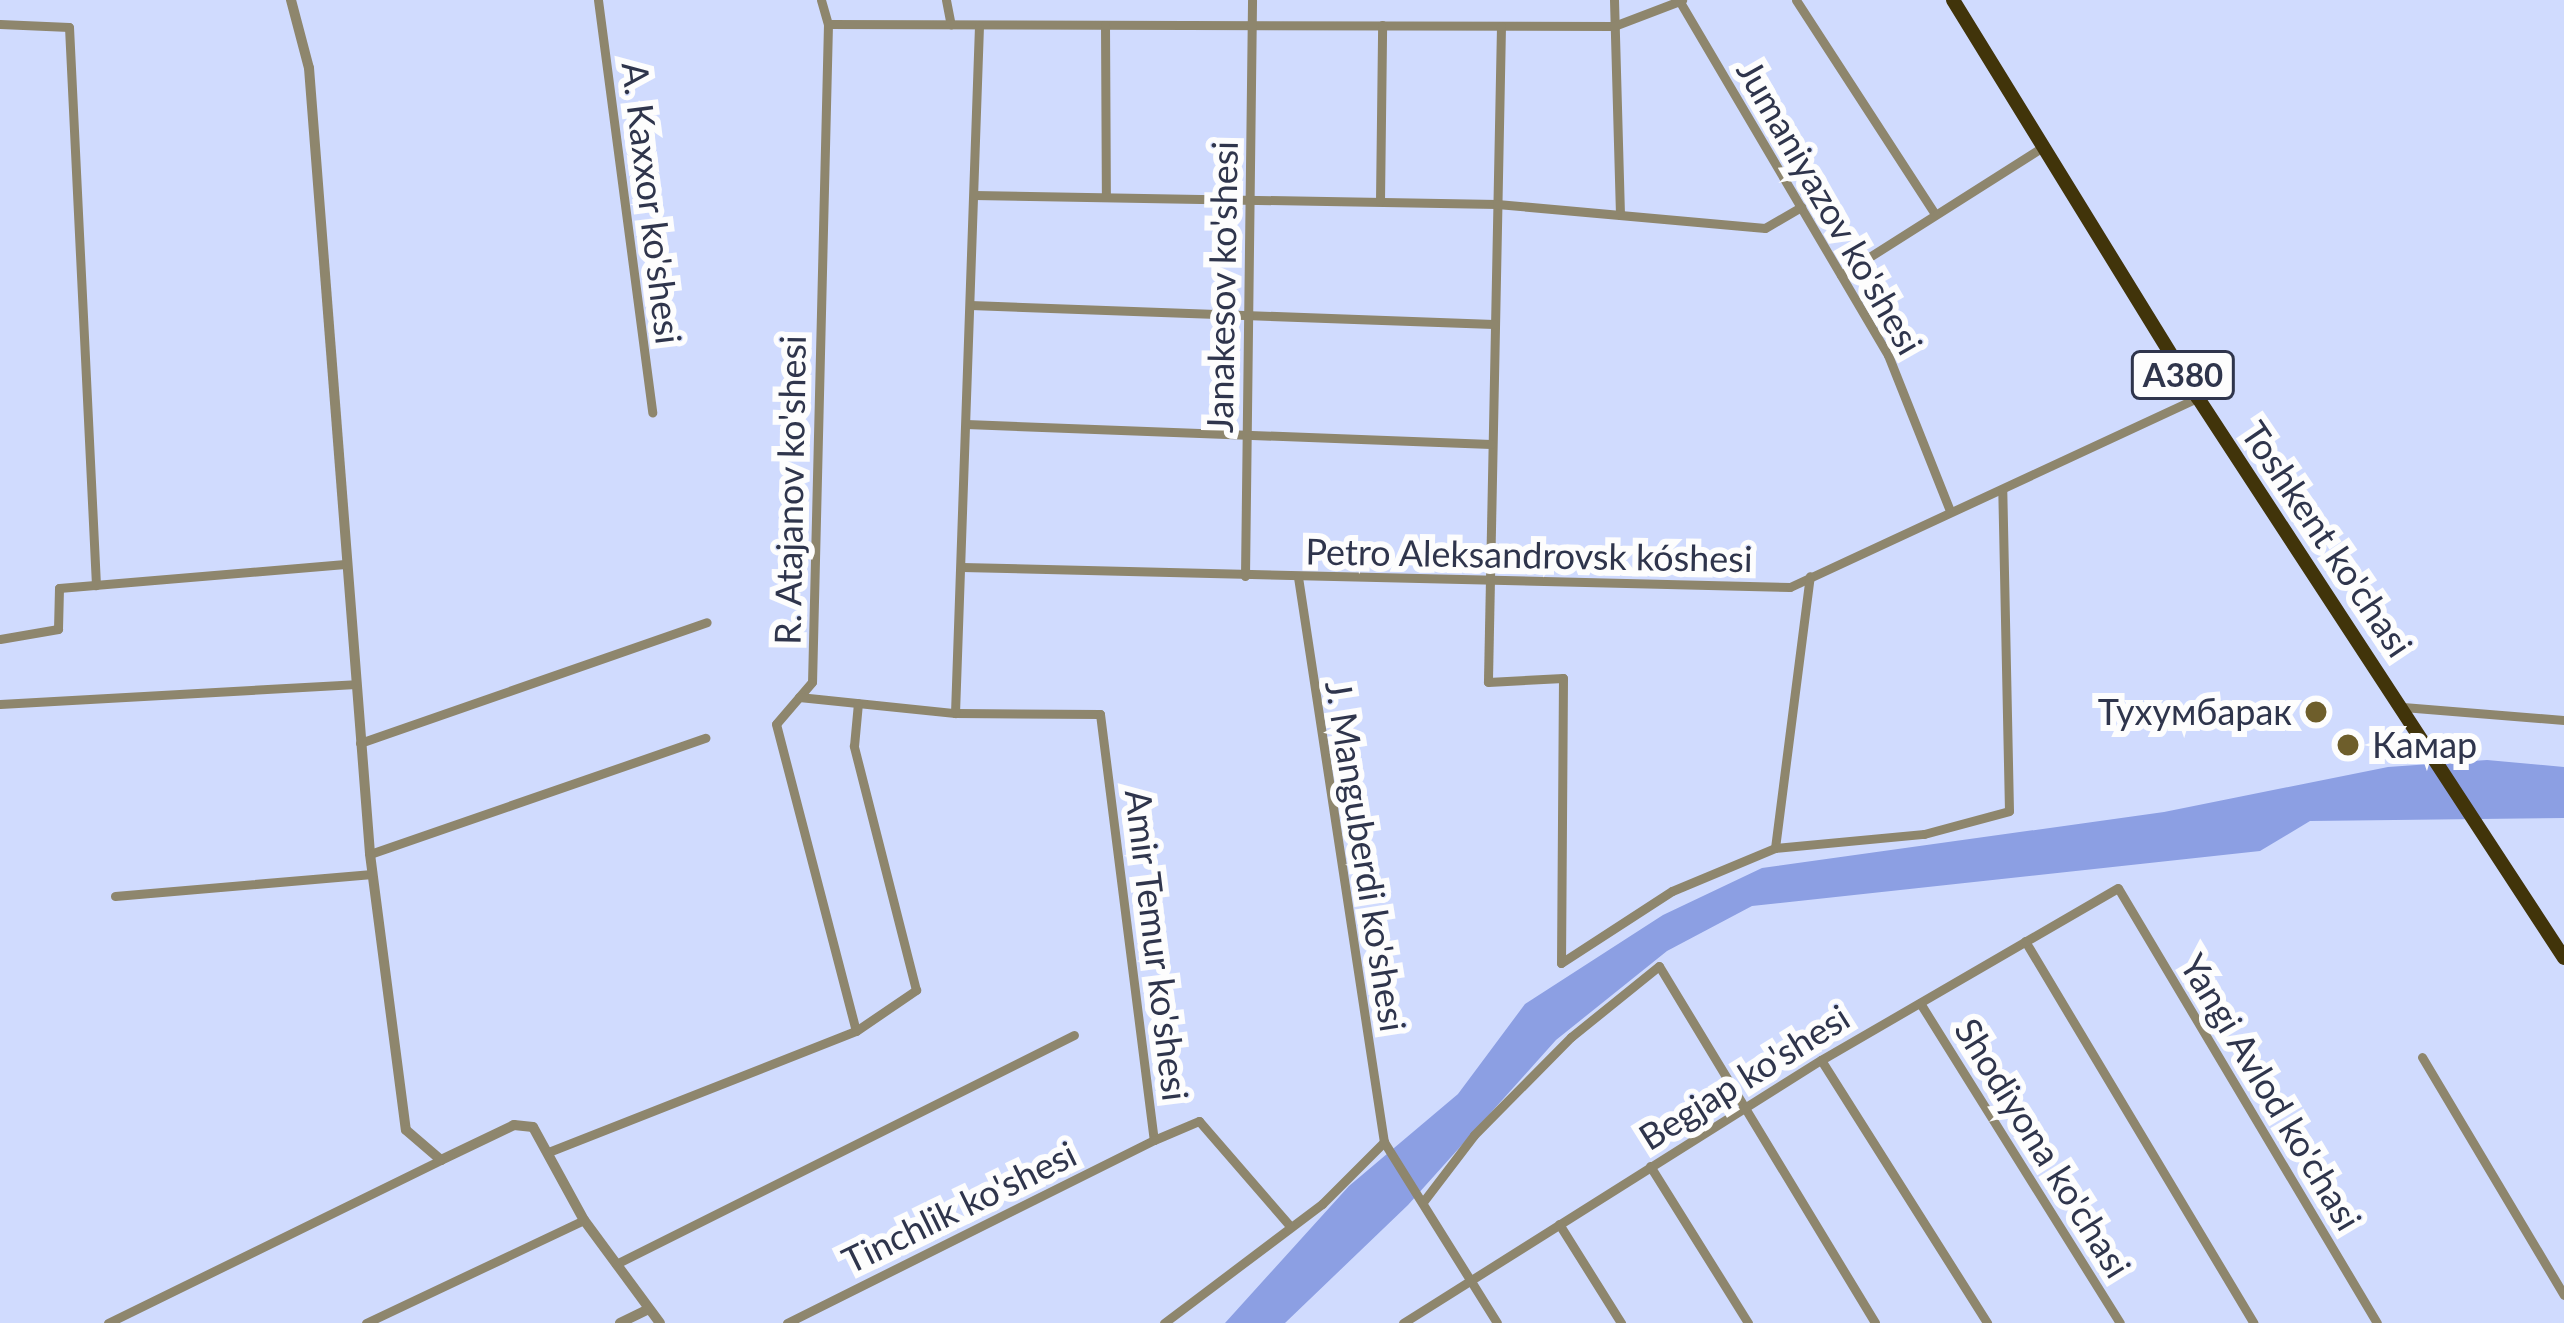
<!DOCTYPE html>
<html>
<head>
<meta charset="utf-8">
<style>
  body { margin:0 }
  #map { position:relative; width:2564px; height:1323px; overflow:hidden; background:#d0dbfe; font-family:Lato,sans-serif }
  div>[style] { position:absolute }
  .water>* { inset:0; background:#8c9fe3 }
  .minor>* { height:9px; margin:-4.5px; padding:0 4.5px; transform-origin:4.5px; border-radius:4.5px; background:#8e866d }
  .tertiary>* { height:10px; margin:-5px; padding:0 5px; transform-origin:5px; border-radius:5px; background:#8e866d }
  .trunk>* { height:14px; margin:-7px; padding:0 7px; transform-origin:7px; border-radius:7px; background:#41340a }
  .dots>* { width:33px; height:33px; translate:-50% -50%; box-sizing:border-box; border:6px solid #fdfdfd; border-radius:50% }
  span { translate:-50% -50%; white-space:nowrap; text-align:center; line-height:1.15; -webkit-text-stroke:12px #fdfdfd; paint-order:stroke }
  .shield-label span { padding:3px 9px; background:#fdfdfd; border:3px solid; border-radius:9px; -webkit-text-stroke-width:0 }
  .shield-label { font-size:33px; color:#2f354c; font-weight:700 }
  .street-label { font-size:36px; color:#2f354c }
  .poi-label { font-size:36px; color:#2f354c }
  .right { translate:-100% -50%; text-align:right }
  .left { translate:0 -50%; text-align:left }
</style>
</head>
<body>
<div id="map">
  <div class="water">
    <i style="clip-path:polygon(2487px 760px,2564px 767px,2564px 818px,2310px 821px,2260px 851px,1752px 906px,1667px 951px,1556px 1040px,1408px 1205px,1285px 1323px,1225px 1323px,1349px 1186px,1458px 1094px,1525px 1004px,1663px 915px,1762px 868px,2164px 812px,2388px 767px)"></i>
  </div>
  <div class="minor">
    <i style="left:598px;top:0;width:416px;rotate:82.5deg"></i>
    <i style="left:821px;top:0;width:25px;rotate:74deg"></i>
    <i style="left:828px;top:24px;width:658px;rotate:91.39deg"></i>
    <i style="left:812px;top:682px;width:55px;rotate:130.6deg"></i>
    <i style="left:776px;top:724px;width:317px;rotate:75.4deg"></i>
    <i style="left:946px;top:0;width:25px;rotate:79deg"></i>
    <i style="left:1614px;top:0;width:215px;rotate:88.4deg"></i>
    <i style="left:1796px;top:0;width:255px;rotate:57deg"></i>
    <i style="left:1680px;top:2px;width:410px;rotate:59.5deg"></i>
    <i style="left:1888px;top:355px;width:168px;rotate:68.3deg"></i>
    <i style="left:0;top:24px;width:69px;rotate:2.5deg"></i>
    <i style="left:69px;top:27px;width:559px;rotate:87.23deg"></i>
    <i style="left:828px;top:24px;width:786px;rotate:0.15deg"></i>
    <i style="left:1614px;top:26px;width:73px;rotate:-20.9deg"></i>
    <i style="left:1105px;top:25px;width:172px;rotate:89.7deg"></i>
    <i style="left:1501px;top:26px;width:656px;rotate:91.14deg"></i>
    <i style="left:1488px;top:682px;width:75px;rotate:-3.1deg"></i>
    <i style="left:1563px;top:678px;width:285px;rotate:90.4deg"></i>
    <i style="left:974px;top:195px;width:523px;rotate:0.99deg"></i>
    <i style="left:1497px;top:204px;width:269px;rotate:5.1deg"></i>
    <i style="left:1765px;top:228px;width:42px;rotate:-30.3deg"></i>
    <i style="left:1380px;top:201px;width:176px;rotate:-89.3deg"></i>
    <i style="left:1841px;top:275px;width:239px;rotate:-32.4deg"></i>
    <i style="left:970px;top:305px;width:524px;rotate:2.08deg"></i>
    <i style="left:966px;top:424px;width:525px;rotate:2.18deg"></i>
    <i style="left:962px;top:567px;width:828px;rotate:1.38deg"></i>
    <i style="left:1790px;top:587px;width:450px;rotate:-24.9deg"></i>
    <i style="left:1245px;top:576px;width:576px;rotate:-89.3deg"></i>
    <i style="left:1298px;top:577px;width:572px;rotate:81.35deg"></i>
    <i style="left:1384px;top:1142px;width:213px;rotate:58deg"></i>
    <i style="left:0;top:639px;width:59px;rotate:-9.8deg"></i>
    <i style="left:58px;top:629px;width:41px;rotate:-88.6deg"></i>
    <i style="left:59px;top:588px;width:287px;rotate:-4.8deg"></i>
    <i style="left:799px;top:697px;width:157px;rotate:5.9deg"></i>
    <i style="left:955px;top:713px;width:145px;rotate:0.4deg"></i>
    <i style="left:1100px;top:714px;width:429px;rotate:82.8deg"></i>
    <i style="left:1154px;top:1140px;width:49px;rotate:-22.9deg"></i>
    <i style="left:1199px;top:1121px;width:138px;rotate:49.1deg"></i>
    <i style="left:0;top:704px;width:356px;rotate:-3.2deg"></i>
    <i style="left:2403px;top:707px;width:162px;rotate:4.6deg"></i>
    <i style="left:955px;top:713px;width:688px;rotate:-88deg"></i>
    <i style="left:360px;top:743px;width:367px;rotate:-19.2deg"></i>
    <i style="left:1775px;top:848px;width:274px;rotate:-82.7deg"></i>
    <i style="left:370px;top:854px;width:355px;rotate:-19.1deg"></i>
    <i style="left:115px;top:896px;width:258px;rotate:-4.9deg"></i>
    <i style="left:2025px;top:941px;width:445px;rotate:59.1deg"></i>
    <i style="left:1561px;top:963px;width:132px;rotate:-33deg"></i>
    <i style="left:1672px;top:891px;width:112px;rotate:-22.7deg"></i>
    <i style="left:1775px;top:848px;width:150px;rotate:-5.4deg"></i>
    <i style="left:1924px;top:834px;width:88px;rotate:-15.1deg"></i>
    <i style="left:2009px;top:811px;width:321px;rotate:-91.2deg"></i>
    <i style="left:1920px;top:1003px;width:377px;rotate:58deg"></i>
    <i style="left:2422px;top:1057px;width:277px;rotate:59.2deg"></i>
    <i style="left:1821px;top:1060px;width:311px;rotate:57.7deg"></i>
    <i style="left:551px;top:1151px;width:328px;rotate:-21.5deg"></i>
    <i style="left:856px;top:1031px;width:73px;rotate:-34.3deg"></i>
    <i style="left:916px;top:990px;width:252px;rotate:-104.3deg"></i>
    <i style="left:854px;top:746px;width:43px;rotate:-84.7deg"></i>
    <i style="left:1650px;top:1166px;width:185px;rotate:58deg"></i>
    <i style="left:1423px;top:1202px;width:84px;rotate:-52.7deg"></i>
    <i style="left:1474px;top:1135px;width:138px;rotate:-45.3deg"></i>
    <i style="left:1571px;top:1037px;width:113px;rotate:-38.9deg"></i>
    <i style="left:1659px;top:966px;width:417px;rotate:58.8deg"></i>
    <i style="left:1559px;top:1224px;width:117px;rotate:57.9deg"></i>
    <i style="left:616px;top:1264px;width:512px;rotate:-26.57deg"></i>
    <i style="left:108px;top:1323px;width:371px;rotate:-26.1deg"></i>
    <i style="left:366px;top:1323px;width:241px;rotate:-25.3deg"></i>
    <i style="left:787px;top:1323px;width:410px;rotate:-26.5deg"></i>
    <i style="left:1164px;top:1323px;width:198px;rotate:-37deg"></i>
    <i style="left:1322px;top:1204px;width:88px;rotate:-45deg"></i>
    <i style="left:1403px;top:1323px;width:494px;rotate:-32.2deg"></i>
    <i style="left:1821px;top:1060px;width:343px;rotate:-30.1deg"></i>
    <i style="left:2118px;top:888px;width:506px;rotate:59.23deg"></i>
  </div>
  <div class="tertiary">
    <i style="left:291px;top:0;width:70px;rotate:75.2deg"></i>
    <i style="left:309px;top:68px;width:788px;rotate:85.56deg"></i>
    <i style="left:370px;top:854px;width:278px;rotate:82.6deg"></i>
    <i style="left:406px;top:1130px;width:46px;rotate:40.6deg"></i>
    <i style="left:441px;top:1160px;width:81px;rotate:-25.6deg"></i>
    <i style="left:514px;top:1125px;width:19px;rotate:6deg"></i>
    <i style="left:533px;top:1127px;width:106px;rotate:61.3deg"></i>
    <i style="left:584px;top:1220px;width:128px;rotate:53.6deg"></i>
    <i style="left:620px;top:1323px;width:32px;rotate:-26deg"></i>
  </div>
  <div class="trunk">
    <i style="left:1953px;top:0;width:467px;rotate:58.4deg"></i>
    <i style="left:2198px;top:398px;width:669px;rotate:56.83deg"></i>
  </div>
  <div class="dots">
    <i style="left:2316px;top:712px;background:#6e5e2b"></i>
    <i style="left:2348px;top:745px;background:#6e5e2b"></i>
  </div>
  <div class="shield-label">
    <span style="left:2183px;top:375px">A380</span>
  </div>
  <div class="street-label">
    <span style="left:652px;top:203px;rotate:83deg">A. Kaxxor ko'shesi</span>
    <span style="left:1830px;top:207px;rotate:60deg">Jumaniyazov ko'shesi</span>
    <span style="left:1222px;top:287px;rotate:-89deg">Janakesov ko'shesi</span>
    <span style="left:790px;top:490px;rotate:-89deg">R. Atajanov ko'shesi</span>
    <span style="left:2327px;top:539px;rotate:56deg">Toshkent ko'chasi</span>
    <span style="left:1529px;top:555px;rotate:1deg">Petro Aleksandrovsk kóshesi</span>
    <span style="left:1366px;top:856px;rotate:81deg">J. Manguberdi ko'shesi</span>
    <span style="left:1157px;top:945px;rotate:83deg">Amir Temur ko'shesi</span>
    <span style="left:1744px;top:1077px;rotate:-32deg">Begjap ko'shesi</span>
    <span style="left:2271px;top:1092px;rotate:59deg">Yangi Avlod ko'chasi</span>
    <span style="left:2043px;top:1148px;rotate:58deg">Shodiyona ko'chasi</span>
    <span style="left:959px;top:1207px;rotate:-26deg">Tinchlik ko'shesi</span>
  </div>
  <div class="poi-label">
    <span class="right" style="left:2292px;top:712px">Тухумбарак</span>
    <span class="left" style="left:2372px;top:745px">Камар</span>
  </div>
</div>
</body>
</html>
